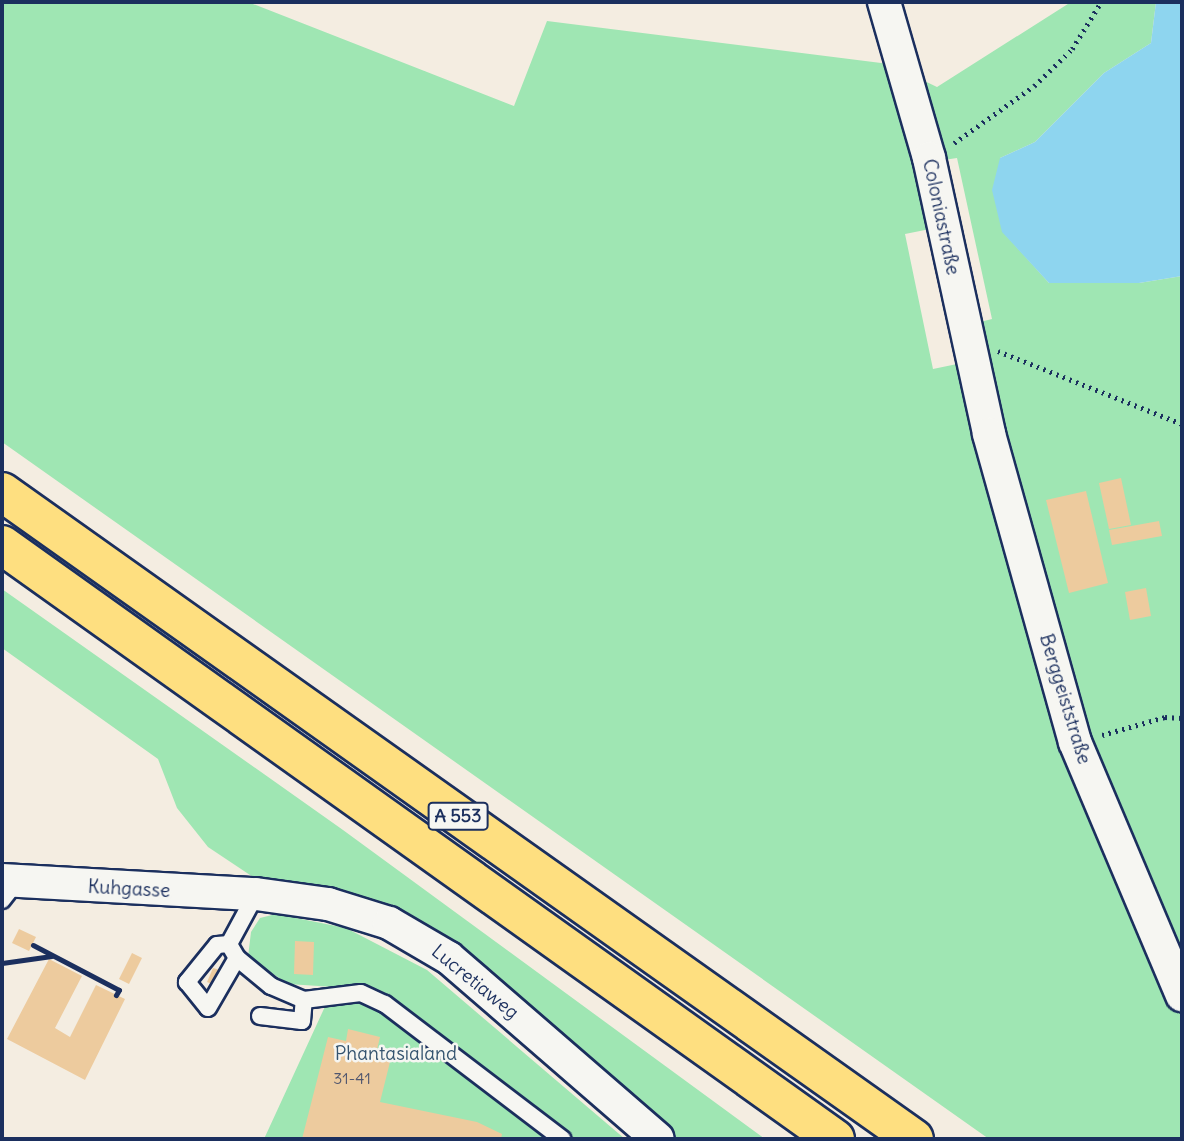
<!DOCTYPE html>
<html>
<head>
<meta charset="utf-8">
<style>
  body { margin:0 }
  #map { position:relative; width:1184px; height:1141px; overflow:hidden; background:#f4ede1; font-family:Delius,sans-serif }
  div>[style] { position:absolute }
  .green>* { inset:0; background:#9fe6b3 }
  .water>* { inset:0; background:#8ed5ef }
  .building>* { inset:0; background:#edcb9e }
  .path>* { height:4.5px; margin-top:-2.25px; transform-origin:0; background:repeating-linear-gradient(90deg,#1b2f5e 0 2px,transparent 0 7px) }
  .roads { filter:drop-shadow(2px 0 #1b2f5e) drop-shadow(-2px 0 #1b2f5e) drop-shadow(0 2px #1b2f5e) drop-shadow(0 -2px #1b2f5e) }
  .service>* { height:16px; margin:-8px; padding:0 8px; transform-origin:8px; border-radius:8px; background:#f6f6f2 }
  .minor>* { height:32px; margin:-16px; padding:0 16px; transform-origin:16px; border-radius:16px; background:#f6f6f2 }
  .motorway>* { height:38px; margin:-19px; padding:0 19px; transform-origin:19px; border-radius:19px; background:#fedf80 }
  .rail>* { height:5px; margin:-2.5px; padding:0 2.5px; transform-origin:2.5px; border-radius:2.5px; background:#1b2f5e }
  span { translate:-50% -50%; white-space:nowrap; text-align:center; line-height:1.15; -webkit-text-stroke:5px #f6f6f2; paint-order:stroke }
  .number-label { font-size:16px; color:#50566e }
  .number-label span { -webkit-text-stroke-width:0 }
  .shield-label span { padding:2px 5px; background:#f6f6f2; border:2px solid; border-radius:5px; -webkit-text-stroke-width:0 }
  .shield-label { font-size:18px; color:#1b2f5e; font-weight:700 }
  .street-label { font-size:19px; color:#1b2f5e }
  .park-label { font-size:19px; color:#35546f }
  .frame { position:absolute; inset:0; border:4px solid #1b2f5e; pointer-events:none }
</style>
</head>
<body>
<div id="map">
  <div class="green">
    <i style="clip-path:polygon(evenodd,2px 2px,248px 2px,514px 106px,547px 21px,889px 64px,937px 87px,1071px 2px,1156px 2px,1151px 43px,1104px 73px,1035px 142px,1000px 158px,1003px 232px,1049px 283px,1139px 283px,1182px 276px,1182px 1139px,989px 1139px,2px 442px,2px 2px,957px 158px,992px 319px,972px 324px,937px 161px,957px 158px,2px 2px,930px 229px,957px 364px,933px 369px,905px 234px,930px 229px)"></i>
    <i style="clip-path:polygon(2px 589px,343px 830px,765px 1139px,673px 1139px,445px 940px,259px 881px,208px 847px,177px 808px,158px 759px,2px 648px)"></i>
    <i style="clip-path:polygon(276px 914px,346px 928px,427px 970px,625px 1139px,264px 1139px,334px 987px,288px 984px,248px 957px,251px 932px,260px 918px)"></i>
  </div>
  <div class="water">
    <i style="clip-path:polygon(1156px 2px,1182px 2px,1182px 276px,1139px 283px,1049px 283px,1002px 232px,992px 190px,1000px 158px,1035px 142px,1104px 73px,1151px 43px)"></i>
  </div>
  <div class="building">
    <i style="clip-path:polygon(1121px 478px,1131px 525px,1109px 529px,1099px 483px)"></i>
    <i style="clip-path:polygon(1086px 491px,1108px 583px,1069px 593px,1046px 500px)"></i>
    <i style="clip-path:polygon(1159px 521px,1162px 536px,1112px 545px,1109px 530px)"></i>
    <i style="clip-path:polygon(1146px 588px,1151px 616px,1130px 620px,1125px 592px)"></i>
    <i style="clip-path:polygon(19px 929px,36px 937px,29px 951px,12px 943px)"></i>
    <i style="clip-path:polygon(295px 941px,314px 942px,313px 975px,294px 974px)"></i>
    <i style="clip-path:polygon(132px 953px,142px 958px,129px 984px,119px 979px)"></i>
    <i style="clip-path:polygon(49px 959px,82px 976px,55px 1028px,70px 1037px,96px 985px,125px 999px,85px 1080px,7px 1039px)"></i>
    <i style="clip-path:polygon(213px 968px,220px 970px,214px 985px,207px 982px)"></i>
    <i style="clip-path:polygon(348px 1029px,380px 1037px,377px 1050px,392px 1054px,380px 1102px,477px 1122px,502px 1134px,501px 1139px,302px 1139px,328px 1037px,346px 1041px)"></i>
  </div>
  <div class="path">
    <i style="left:954px;top:143px;width:98px;rotate:-35.5deg"></i>
    <i style="left:1034px;top:86px;width:53px;rotate:-44.2deg"></i>
    <i style="left:1072px;top:49px;width:55px;rotate:-58.3deg"></i>
    <i style="left:998px;top:351px;width:198px;rotate:21.6deg"></i>
    <i style="left:1102px;top:735px;width:66px;rotate:-15.9deg"></i>
    <i style="left:1165px;top:717px;width:17px;rotate:3deg"></i>
  </div>
  <div class="roads">
    <div class="service">
      <i style="left:2px;top:900px;width:23px;rotate:-52deg"></i>
      <i style="left:229px;top:944px;width:12px;rotate:175deg"></i>
      <i style="left:217px;top:945px;width:48px;rotate:129deg"></i>
      <i style="left:187px;top:982px;width:33px;rotate:51deg"></i>
      <i style="left:208px;top:1008px;width:58px;rotate:-59.9deg"></i>
      <i style="left:237px;top:958px;width:16px;rotate:-120deg"></i>
      <i style="left:229px;top:944px;width:57px;rotate:-61.6deg"></i>
      <i style="left:237px;top:958px;width:44px;rotate:39.5deg"></i>
      <i style="left:271px;top:986px;width:36px;rotate:23deg"></i>
      <i style="left:304px;top:1000px;width:57px;rotate:-7deg"></i>
      <i style="left:361px;top:993px;width:26px;rotate:25deg"></i>
      <i style="left:385px;top:1004px;width:223px;rotate:37.3deg"></i>
      <i style="left:260px;top:1016px;width:42px;rotate:6.8deg"></i>
      <i style="left:302px;top:1021px;width:21px;rotate:-85deg"></i>
    </div>
    <div class="minor">
      <i style="left:884px;top:2px;width:162px;rotate:73.9deg"></i>
      <i style="left:929px;top:158px;width:282px;rotate:77.7deg"></i>
      <i style="left:989px;top:434px;width:320px;rotate:74.4deg"></i>
      <i style="left:1075px;top:742px;width:275px;rotate:67.1deg"></i>
      <i style="left:2px;top:880px;width:254px;rotate:3.2deg"></i>
      <i style="left:256px;top:894px;width:73px;rotate:7.9deg"></i>
      <i style="left:328px;top:904px;width:64px;rotate:17.3deg"></i>
      <i style="left:389px;top:923px;width:69px;rotate:30.3deg"></i>
      <i style="left:449px;top:958px;width:276px;rotate:40.9deg"></i>
    </div>
    <div class="motorway">
      <i style="left:2px;top:492px;width:1118px;rotate:35.35deg"></i>
      <i style="left:2px;top:545px;width:1023px;rotate:35.49deg"></i>
    </div>
  </div>
  <div class="rail">
    <i style="left:33px;top:945px;width:97px;rotate:27.6deg"></i>
    <i style="left:119px;top:990px;width:6px;rotate:121deg"></i>
    <i style="left:2px;top:963px;width:50px;rotate:-8deg"></i>
  </div>
  <div class="number-label">
    <span style="left:352px;top:1078px">31-41</span>
  </div>
  <div class="shield-label">
    <span style="left:458px;top:816px">A 553</span>
  </div>
  <div class="street-label">
    <span style="left:941px;top:217px;rotate:78deg">Coloniastraße</span>
    <span style="left:1065px;top:699px;rotate:73deg">Berggeiststraße</span>
    <span style="left:129px;top:889px;rotate:3deg">Kuhgasse</span>
    <span style="left:475px;top:982px;rotate:39deg">Lucretiaweg</span>
  </div>
  <div class="park-label">
    <span style="left:396px;top:1054px">Phantasialand</span>
  </div>
  <div class="frame"></div>
</div>
</body>
</html>
